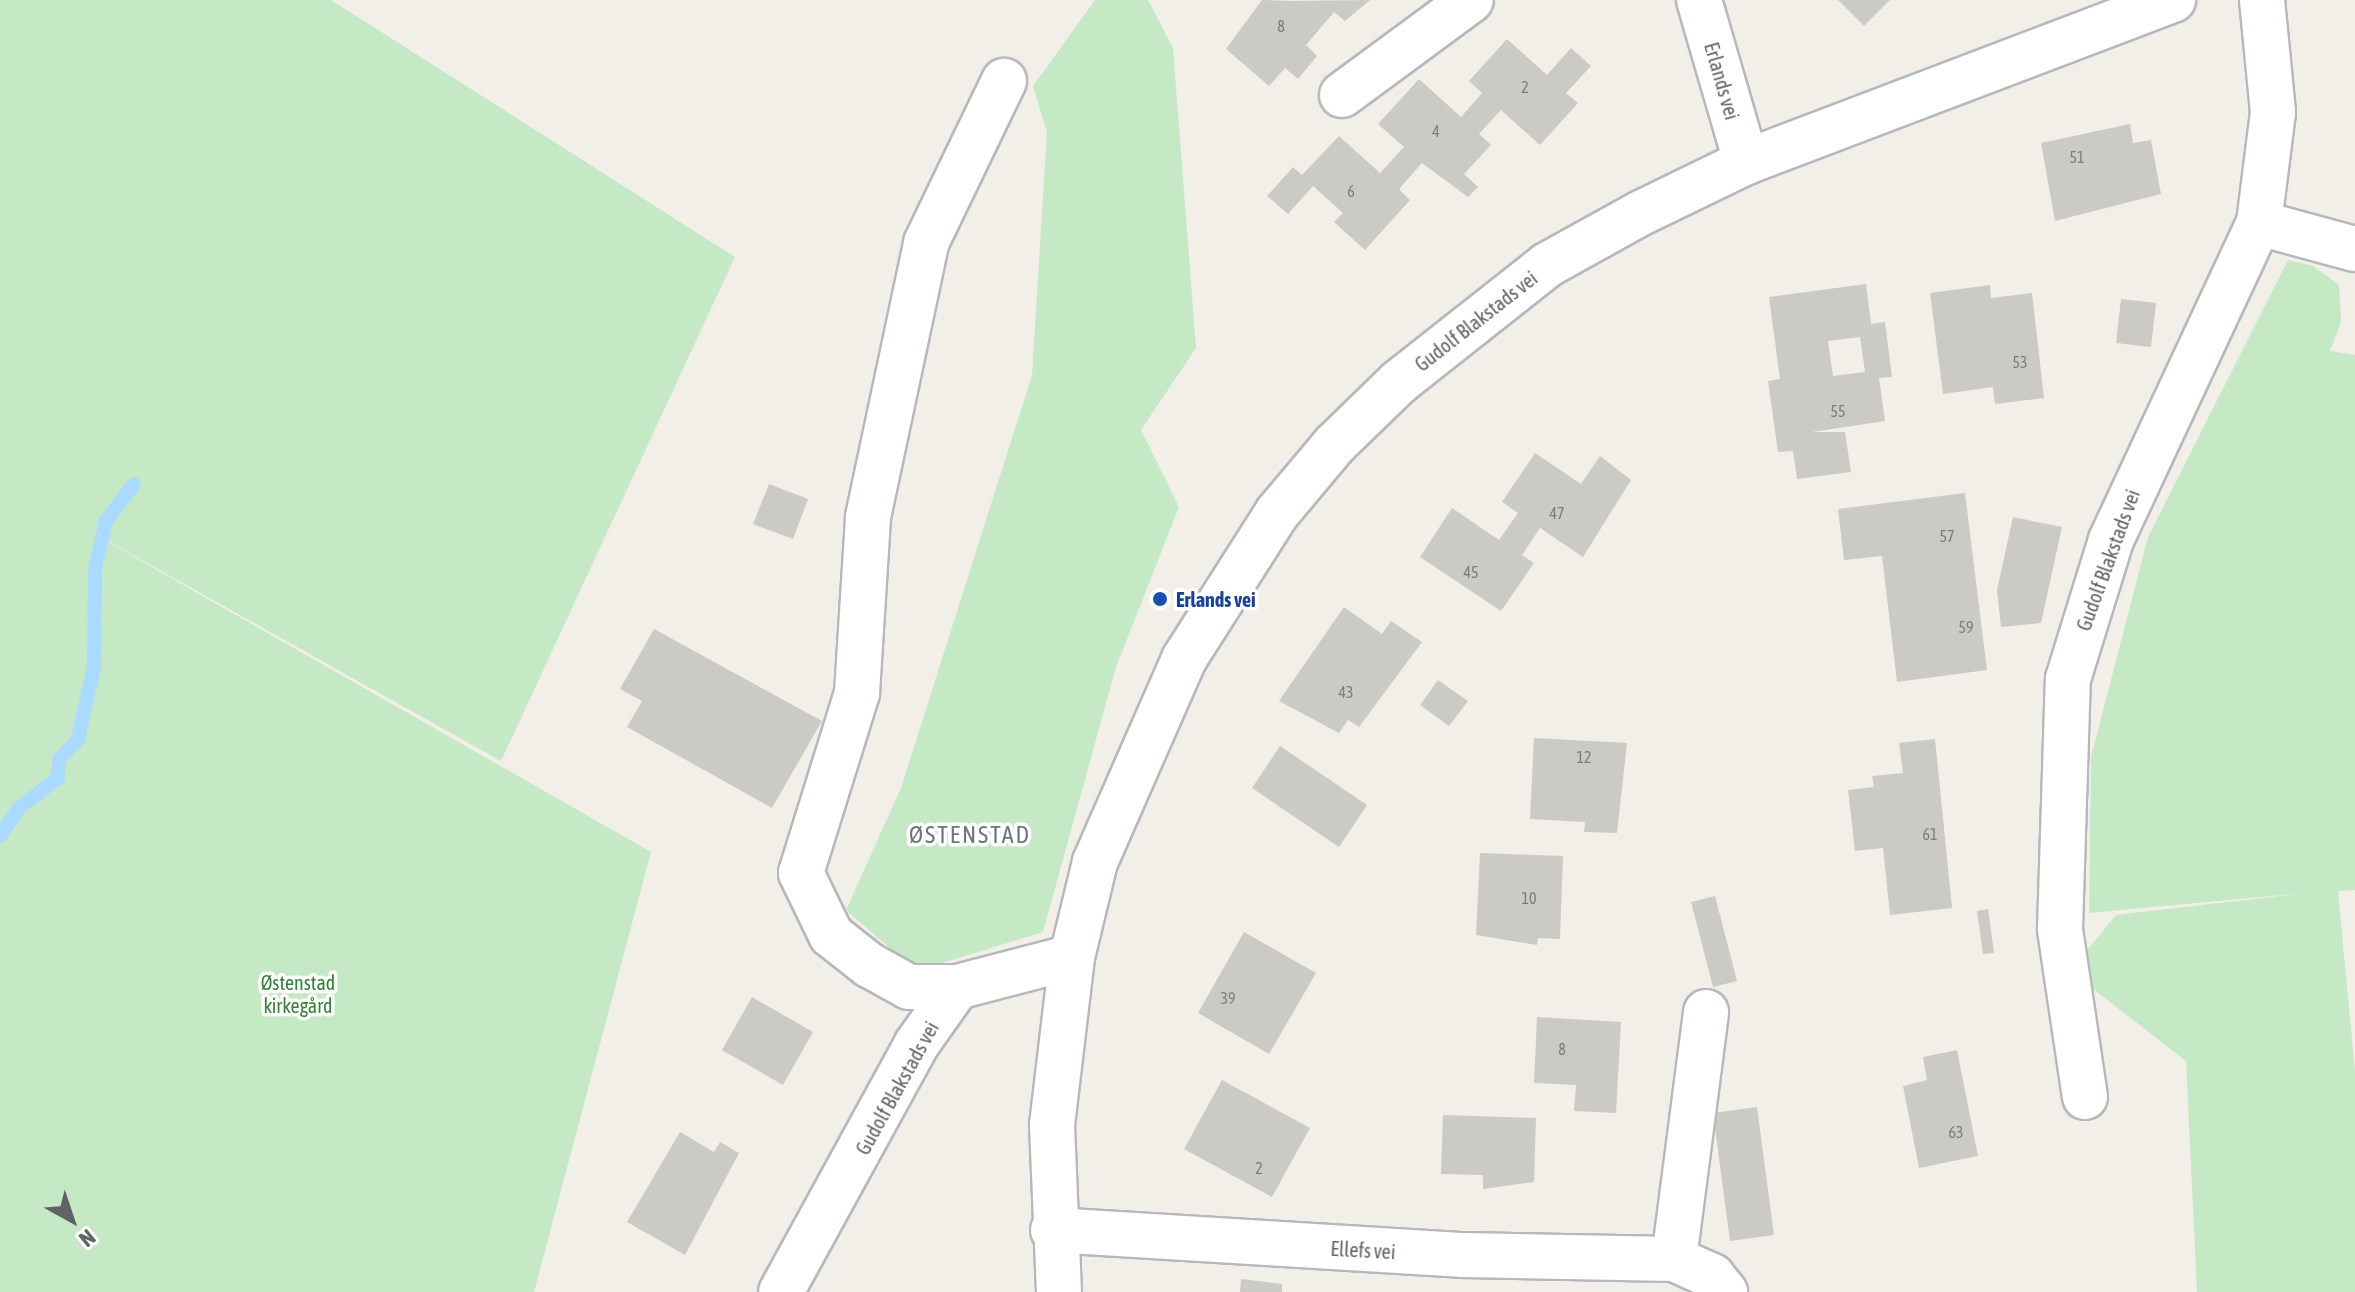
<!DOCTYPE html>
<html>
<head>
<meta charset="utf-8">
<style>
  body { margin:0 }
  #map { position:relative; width:2355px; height:1292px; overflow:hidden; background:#f1efe8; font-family:"Asap Condensed",sans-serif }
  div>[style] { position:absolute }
  .green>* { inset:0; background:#c5e8c5 }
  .stream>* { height:14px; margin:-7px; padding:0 7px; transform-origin:7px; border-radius:7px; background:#aadaff }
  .building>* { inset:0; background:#cccac5 }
  .roads { filter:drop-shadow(2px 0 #b5b8bc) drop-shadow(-2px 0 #b5b8bc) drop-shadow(0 2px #b5b8bc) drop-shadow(0 -2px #b5b8bc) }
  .minor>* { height:44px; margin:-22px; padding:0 22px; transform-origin:22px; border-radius:22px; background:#fff }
  .dots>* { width:22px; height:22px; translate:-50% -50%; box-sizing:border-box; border:4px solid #fff; border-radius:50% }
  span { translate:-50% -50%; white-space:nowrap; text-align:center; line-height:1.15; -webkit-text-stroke:7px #fff; paint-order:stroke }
  .number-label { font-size:16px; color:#7a7d7f }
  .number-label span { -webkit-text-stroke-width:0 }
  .street-label { font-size:20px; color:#5f6368 }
  .transit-label { font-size:20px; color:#164399; font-weight:700 }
  .left { translate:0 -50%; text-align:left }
  .park-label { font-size:20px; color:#348238 }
  .quarter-label { font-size:24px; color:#70757a; letter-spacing:2px }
  .north { position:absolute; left:32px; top:1180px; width:80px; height:80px; -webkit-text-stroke:6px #fff; paint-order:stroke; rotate:140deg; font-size:22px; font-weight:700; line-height:32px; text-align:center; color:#5f6368 }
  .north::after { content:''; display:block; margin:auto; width:28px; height:36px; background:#5f6368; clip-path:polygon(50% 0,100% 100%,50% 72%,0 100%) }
</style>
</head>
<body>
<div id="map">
  <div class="green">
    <i style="clip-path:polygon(0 0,331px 0,735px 257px,501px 761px,68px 519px,651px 852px,534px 1292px,0 1292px)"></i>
    <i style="clip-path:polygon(1095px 0,1148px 0,1173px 48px,1196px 348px,1141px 430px,1179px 507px,1116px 667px,1043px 932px,916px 971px,846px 910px,901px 788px,1032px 375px,1047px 132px,1033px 86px)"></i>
    <i style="clip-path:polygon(2288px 260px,2313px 266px,2339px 285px,2341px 322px,2330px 351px,2355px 355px,2355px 890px,2338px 891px,2355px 1072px,2355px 1292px,2197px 1292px,2186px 1061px,2070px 971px,2116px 915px,2305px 893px,2089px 913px,2091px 757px,2148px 537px)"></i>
  </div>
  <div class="stream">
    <i style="left:0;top:836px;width:34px;rotate:-56deg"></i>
    <i style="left:19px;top:808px;width:49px;rotate:-37.6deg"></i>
    <i style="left:58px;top:778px;width:19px;rotate:-87deg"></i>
    <i style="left:59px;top:759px;width:28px;rotate:-46deg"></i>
    <i style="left:78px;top:739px;width:74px;rotate:-77.5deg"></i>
    <i style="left:94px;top:667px;width:98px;rotate:-89.4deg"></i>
    <i style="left:95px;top:569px;width:49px;rotate:-77.1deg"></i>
    <i style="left:106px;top:521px;width:46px;rotate:-52.9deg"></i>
  </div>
  <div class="building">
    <i style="clip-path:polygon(1262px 0,1292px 1px,1370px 0,1345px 21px,1334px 12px,1306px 45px,1317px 56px,1298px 79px,1285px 68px,1269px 86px,1226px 49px)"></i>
    <i style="clip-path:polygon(1838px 0,1890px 0,1864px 26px)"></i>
    <i style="clip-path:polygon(1507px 39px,1547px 75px,1571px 48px,1591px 66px,1566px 93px,1578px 103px,1540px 145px,1501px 110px,1479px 134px,1491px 145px,1464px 174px,1478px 187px,1468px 197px,1422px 163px,1399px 189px,1410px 200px,1365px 250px,1334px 222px,1343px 213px,1313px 186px,1288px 214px,1267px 196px,1293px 167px,1302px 175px,1339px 136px,1380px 173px,1404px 147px,1378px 124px,1419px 79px,1461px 117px,1482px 93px,1469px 81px)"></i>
    <i style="clip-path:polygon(2130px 124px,2133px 143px,2151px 140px,2161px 194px,2055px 221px,2041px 143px)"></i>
    <i style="clip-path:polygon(evenodd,1866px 284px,1871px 324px,1885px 322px,1892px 377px,1879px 378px,1885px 421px,1812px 432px,1845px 432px,1851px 472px,1797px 479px,1793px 451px,1778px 452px,1768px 381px,1780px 379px,1769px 297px,1866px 284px,1860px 337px,1865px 372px,1833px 376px,1828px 341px,1860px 337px)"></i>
    <i style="clip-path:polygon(1990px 285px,1991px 298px,2032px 293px,2044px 398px,1995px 404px,1993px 387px,1943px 394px,1930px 293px)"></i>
    <i style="clip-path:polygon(2121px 299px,2156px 303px,2151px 347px,2116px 343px)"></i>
    <i style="clip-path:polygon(1535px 453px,1581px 484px,1600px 456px,1631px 480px,1583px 557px,1540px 528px,1522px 555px,1534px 563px,1501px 611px,1420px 557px,1452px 508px,1499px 540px,1518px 513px,1502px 502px)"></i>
    <i style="clip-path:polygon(769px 484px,808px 499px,793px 539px,753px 524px)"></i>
    <i style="clip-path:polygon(1965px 493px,1987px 670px,1897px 682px,1882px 556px,1844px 560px,1838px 509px)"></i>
    <i style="clip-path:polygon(2013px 517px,2062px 527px,2041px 623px,2001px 627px,1997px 590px)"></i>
    <i style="clip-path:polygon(1344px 607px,1382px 634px,1391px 621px,1422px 642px,1359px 727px,1348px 720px,1339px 733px,1279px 701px)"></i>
    <i style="clip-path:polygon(654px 629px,822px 721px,772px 808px,627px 727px,642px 701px,620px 689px)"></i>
    <i style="clip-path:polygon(1438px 680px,1468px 701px,1449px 726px,1420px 705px)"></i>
    <i style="clip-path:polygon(1534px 738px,1627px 743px,1617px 833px,1584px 832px,1585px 822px,1530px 819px)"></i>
    <i style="clip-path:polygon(1935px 739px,1952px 908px,1890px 915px,1883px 848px,1855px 851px,1848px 790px,1874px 787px,1872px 776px,1903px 773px,1899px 743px)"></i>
    <i style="clip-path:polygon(1280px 746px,1367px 805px,1339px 847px,1252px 788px)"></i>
    <i style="clip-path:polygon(1480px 853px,1563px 856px,1560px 939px,1538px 938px,1537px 945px,1476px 935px)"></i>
    <i style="clip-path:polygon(1715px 896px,1737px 981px,1713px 987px,1691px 902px)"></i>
    <i style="clip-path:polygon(1988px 909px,1994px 953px,1983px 954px,1977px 911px)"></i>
    <i style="clip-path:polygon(1244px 932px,1316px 973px,1269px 1054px,1198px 1013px)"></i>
    <i style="clip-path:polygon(752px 997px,813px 1032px,783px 1085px,722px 1050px)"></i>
    <i style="clip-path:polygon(1537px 1017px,1621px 1022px,1616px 1113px,1574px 1111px,1576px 1085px,1534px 1083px)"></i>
    <i style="clip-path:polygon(1957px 1050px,1978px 1156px,1919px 1168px,1903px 1086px,1927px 1080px,1923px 1057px)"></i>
    <i style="clip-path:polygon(1222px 1080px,1310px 1128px,1272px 1197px,1184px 1149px)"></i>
    <i style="clip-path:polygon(1757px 1107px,1774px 1235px,1730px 1241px,1713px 1113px)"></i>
    <i style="clip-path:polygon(1443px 1115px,1536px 1118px,1534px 1182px,1483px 1189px,1483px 1175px,1441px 1174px)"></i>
    <i style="clip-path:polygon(680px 1132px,714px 1152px,720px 1142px,739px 1153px,685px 1255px,627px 1222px)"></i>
    <i style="clip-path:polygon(1241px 1279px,1282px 1284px,1282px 1292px,1240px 1292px)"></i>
  </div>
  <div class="roads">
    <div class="minor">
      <i style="left:1699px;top:0;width:169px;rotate:73.8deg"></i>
      <i style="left:1342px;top:95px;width:160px;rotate:-36.4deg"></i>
      <i style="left:2259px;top:223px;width:99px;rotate:15.2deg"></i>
      <i style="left:957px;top:987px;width:48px;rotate:180deg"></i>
      <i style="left:909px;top:987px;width:46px;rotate:-151.2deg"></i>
      <i style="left:869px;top:965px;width:48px;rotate:-141.7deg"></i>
      <i style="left:831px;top:935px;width:69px;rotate:-115.8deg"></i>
      <i style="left:801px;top:873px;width:189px;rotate:-72.7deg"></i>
      <i style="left:857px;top:693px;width:176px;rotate:-86.4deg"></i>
      <i style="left:868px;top:517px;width:280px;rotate:-78deg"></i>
      <i style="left:926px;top:243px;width:180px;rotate:-64.3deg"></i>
      <i style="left:2085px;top:1097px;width:170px;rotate:-98.5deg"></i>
      <i style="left:2060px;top:929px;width:250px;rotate:-88.2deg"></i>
      <i style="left:2068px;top:679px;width:145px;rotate:-72.8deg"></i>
      <i style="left:2111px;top:540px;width:350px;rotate:-65deg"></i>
      <i style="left:2259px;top:223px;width:112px;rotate:-82.8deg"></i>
      <i style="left:2273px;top:112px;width:113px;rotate:-95.6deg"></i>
      <i style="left:1053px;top:1230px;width:412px;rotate:3.5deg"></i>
      <i style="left:1464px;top:1255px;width:210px;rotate:1.1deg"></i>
      <i style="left:1674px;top:1259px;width:42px;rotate:24.1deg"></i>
      <i style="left:1712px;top:1276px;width:21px;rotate:51deg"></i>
      <i style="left:1674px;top:1259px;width:249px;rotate:-82.6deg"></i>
      <i style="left:781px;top:1292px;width:281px;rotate:-61.3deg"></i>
      <i style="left:916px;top:1045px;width:71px;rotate:-54.7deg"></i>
      <i style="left:957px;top:987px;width:119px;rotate:-14.6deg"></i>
      <i style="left:1059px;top:1292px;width:167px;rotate:-92.4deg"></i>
      <i style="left:1052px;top:1125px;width:169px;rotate:-83.2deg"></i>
      <i style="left:1072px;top:957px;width:98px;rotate:-76.4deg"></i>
      <i style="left:1095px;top:862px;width:222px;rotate:-66.3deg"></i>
      <i style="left:1184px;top:659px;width:173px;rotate:-57.5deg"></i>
      <i style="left:1277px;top:513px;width:89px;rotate:-50deg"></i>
      <i style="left:1334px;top:445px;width:91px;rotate:-44.1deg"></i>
      <i style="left:1399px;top:382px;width:189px;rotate:-38.3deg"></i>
      <i style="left:1547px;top:265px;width:107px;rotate:-29deg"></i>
      <i style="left:1641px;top:213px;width:117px;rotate:-25.9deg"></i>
      <i style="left:1746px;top:162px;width:457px;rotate:-20.8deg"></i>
    </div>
  </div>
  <div class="dots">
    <i style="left:1160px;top:599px;background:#1a4fb4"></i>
  </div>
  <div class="number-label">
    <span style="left:1281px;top:26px">8</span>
    <span style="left:1525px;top:87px">2</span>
    <span style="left:1436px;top:131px">4</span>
    <span style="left:2077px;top:157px">51</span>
    <span style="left:1351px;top:191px">6</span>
    <span style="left:2020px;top:362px">53</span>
    <span style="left:1838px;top:411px">55</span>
    <span style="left:1557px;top:513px">47</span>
    <span style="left:1947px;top:536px">57</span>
    <span style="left:1471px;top:572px">45</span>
    <span style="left:1966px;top:627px">59</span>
    <span style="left:1346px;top:692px">43</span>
    <span style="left:1584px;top:757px">12</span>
    <span style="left:1930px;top:834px">61</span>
    <span style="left:1529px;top:898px">10</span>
    <span style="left:1228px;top:998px">39</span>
    <span style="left:1562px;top:1049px">8</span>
    <span style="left:1956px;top:1132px">63</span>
    <span style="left:1259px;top:1168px">2</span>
  </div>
  <div class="street-label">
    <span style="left:1722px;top:81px;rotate:74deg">Erlands vei</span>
    <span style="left:1476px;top:321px;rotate:-38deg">Gudolf Blakstads vei</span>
    <span style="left:2108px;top:560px;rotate:-70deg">Gudolf Blakstads vei</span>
    <span style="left:897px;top:1088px;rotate:-61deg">Gudolf Blakstads vei</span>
    <span style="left:1363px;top:1250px;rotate:3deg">Ellefs vei</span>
  </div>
  <div class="transit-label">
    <span class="left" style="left:1176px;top:599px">Erlands vei</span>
  </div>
  <div class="park-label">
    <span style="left:298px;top:994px">Østenstad<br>kirkegård</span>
  </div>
  <div class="quarter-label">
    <span style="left:970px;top:835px">ØSTENSTAD</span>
  </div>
  <div class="north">N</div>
</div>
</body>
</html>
